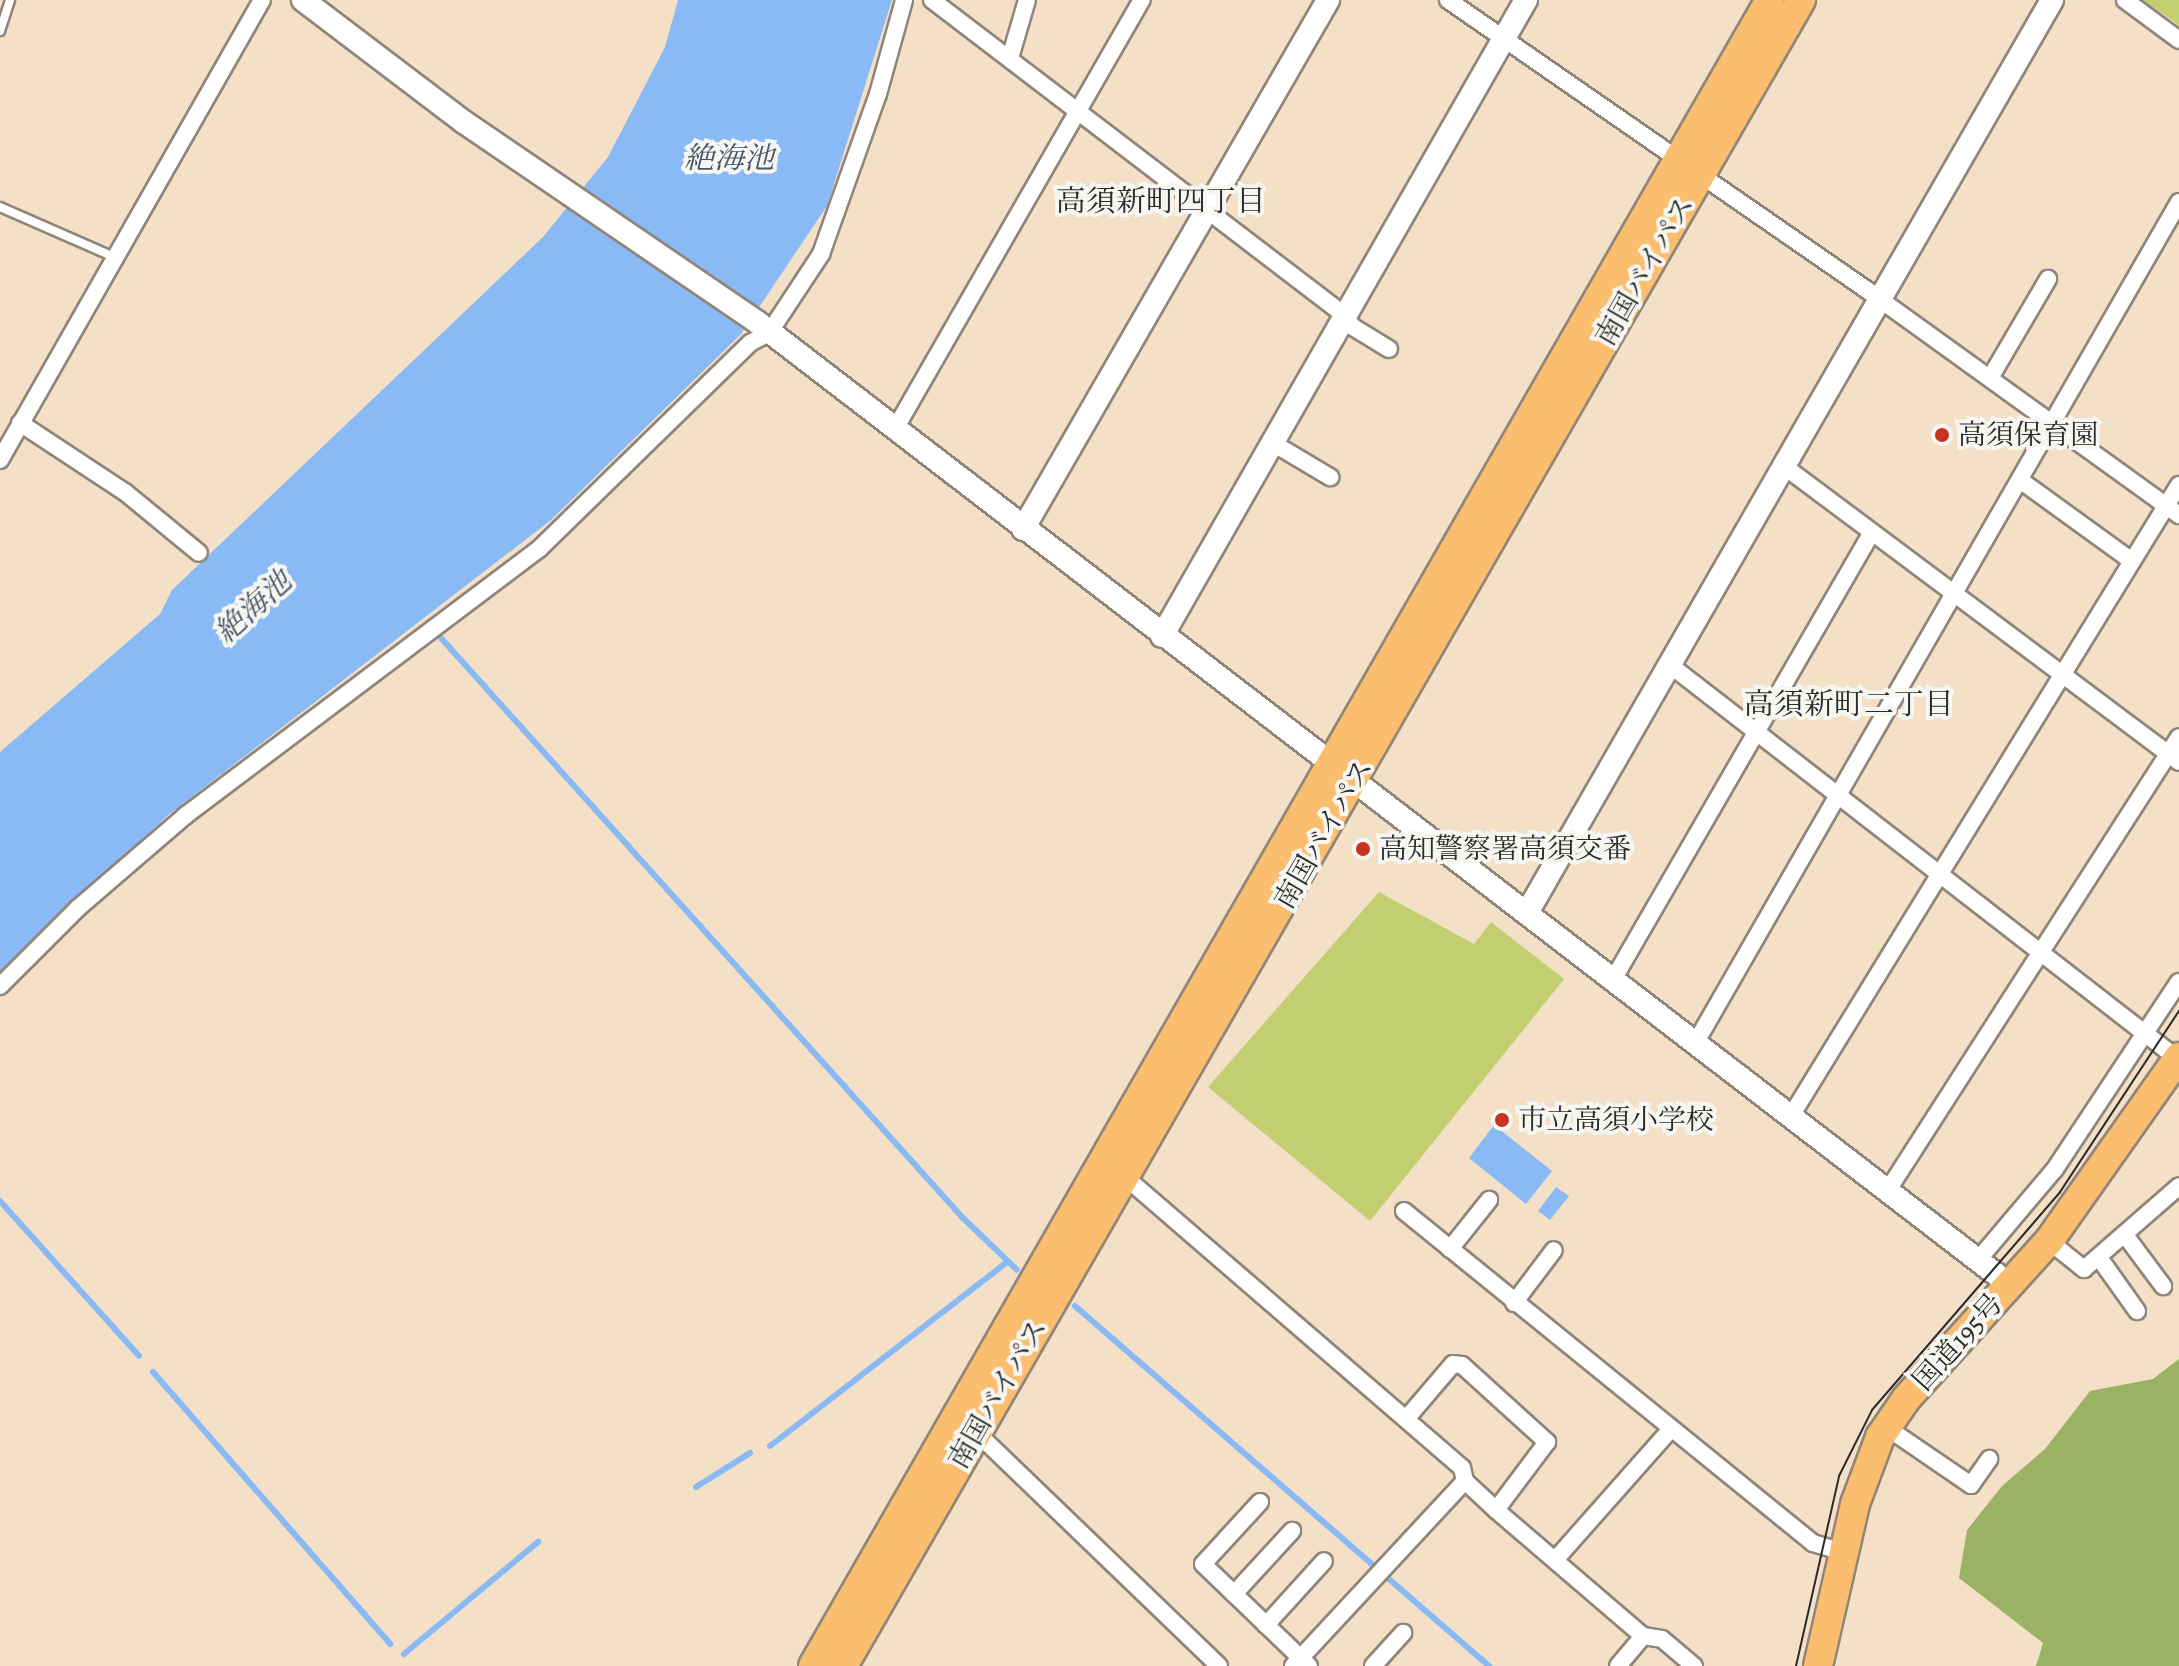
<!DOCTYPE html>
<meta charset="utf-8">
<style>
body{margin:0}
#map{position:relative;width:2179px;height:1666px;overflow:hidden;background:#f4dfc7;font-family:Alegreya,"Noto Serif JP",serif}
div>[style]{position:absolute}
.green>*{inset:0;background:#c2cf71}
.forest>*{inset:0;background:#99b263}
.water>*{inset:0;background:#89baf5}
.stream>*{height:6px;margin:-3px;padding:0 3px;transform-origin:3px;border-radius:3px;background:#89baf5}
.roads{filter:drop-shadow(2px 0 #908579) drop-shadow(-2px 0 #908579) drop-shadow(0 2px #908579) drop-shadow(0 -2px #908579)}
.service>*{height:8px;margin:-4px;padding:0 4px;transform-origin:4px;border-radius:4px;background:#fff}
.minor>*{height:16px;margin:-8px;padding:0 8px;transform-origin:8px;border-radius:8px;background:#fff}
.tertiary>*{height:22px;margin:-11px;padding:0 11px;transform-origin:11px;border-radius:11px;background:#fff}
.trunk>*{height:28px;margin:-14px;padding:0 14px;transform-origin:14px;border-radius:14px;background:#fbbd6e}
.tram>*{height:2px;margin:-1px;padding:0 1px;transform-origin:1px;border-radius:1px;background:#2b2b2b}
.dots>*{width:22px;height:22px;translate:-50% -50%;box-sizing:border-box;border:4px solid #f6f6f2;border-radius:50%}
span{translate:-50% -50%;white-space:nowrap;text-align:center;line-height:1.15;-webkit-text-stroke:8px #f6f6f2;paint-order:stroke}
.street-label{font-size:28px;color:#2b2b2b}
.poi-label{font-size:28px;color:#2b2b2b}
.left{translate:0 -50%;text-align:left}
.water-label{font-size:30px;color:#475668;font-style:italic}
.neighbourhood-label{font-size:30px;color:#2b2b2b}
</style>
<div id="map">
<div class="green">
<div style="clip-path:polygon(2143px 0,2179px 0,2179px 25px)"></div>
<div style="clip-path:polygon(1379px 892px,1474px 944px,1491px 922px,1564px 979px,1370px 1221px,1208px 1087px)"></div>
</div>
<div class="forest">
<div style="clip-path:polygon(2179px 1359px,2179px 1666px,2036px 1666px,2043px 1643px,1959px 1578px,1967px 1530px,2002px 1486px,2045px 1449px,2090px 1391px,2153px 1379px)"></div>
</div>
<div class="water">
<div style="clip-path:polygon(678px 0,892px 0,827px 206px,741px 334px,551px 520px,167px 816px,0 973px,0 752px,160px 614px,172px 590px,543px 237px,608px 157px,665px 47px)"></div>
<div style="clip-path:polygon(1494px 1125px,1552px 1171px,1526px 1204px,1469px 1158px)"></div>
<div style="clip-path:polygon(1556px 1187px,1569px 1196px,1550px 1220px,1538px 1211px)"></div>
</div>
<div class="stream">
<div style="left:441px;top:638px;width:779px;rotate:48.02deg"></div>
<div style="left:962px;top:1217px;width:76px;rotate:43.9deg"></div>
<div style="left:0;top:1201px;width:208px;rotate:48.1deg"></div>
<div style="left:1075px;top:1306px;width:549px;rotate:41.01deg"></div>
<div style="left:153px;top:1372px;width:361px;rotate:48.9deg"></div>
<div style="left:770px;top:1446px;width:299px;rotate:-37.8deg"></div>
<div style="left:696px;top:1487px;width:64px;rotate:-32.2deg"></div>
<div style="left:404px;top:1654px;width:175px;rotate:-39.9deg"></div>
</div>
<div class="roads">
<div class="service">
<div style="left:0;top:31px;width:33px;rotate:-72deg"></div>
<div style="left:0;top:207px;width:124px;rotate:23.7deg"></div>
</div>
<div class="minor">
<div style="left:932px;top:0;width:517px;rotate:37.38deg"></div>
<div style="left:1343px;top:314px;width:16px;rotate:52deg"></div>
<div style="left:1353px;top:327px;width:42px;rotate:31.4deg"></div>
<div style="left:1448px;top:0;width:510px;rotate:34.69deg"></div>
<div style="left:1867px;top:290px;width:385px;rotate:35.8deg"></div>
<div style="left:2125px;top:0;width:67px;rotate:36.5deg"></div>
<div style="left:1010px;top:58px;width:60px;rotate:-73.7deg"></div>
<div style="left:1990px;top:378px;width:115px;rotate:-59.6deg"></div>
<div style="left:20px;top:423px;width:127px;rotate:33.4deg"></div>
<div style="left:126px;top:493px;width:94px;rotate:39.4deg"></div>
<div style="left:895px;top:429px;width:495px;rotate:-60.1deg"></div>
<div style="left:1271px;top:442px;width:69px;rotate:30.7deg"></div>
<div style="left:0;top:460px;width:529px;rotate:-60.34deg"></div>
<div style="left:1785px;top:467px;width:492px;rotate:36.8deg"></div>
<div style="left:2020px;top:480px;width:138px;rotate:35.9deg"></div>
<div style="left:1670px;top:665px;width:643px;rotate:37.8deg"></div>
<div style="left:1614px;top:978px;width:515px;rotate:-59.95deg"></div>
<div style="left:0;top:986px;width:110px;rotate:-45deg"></div>
<div style="left:78px;top:908px;width:143px;rotate:-40.7deg"></div>
<div style="left:186px;top:815px;width:442px;rotate:-37deg"></div>
<div style="left:539px;top:549px;width:295px;rotate:-44.3deg"></div>
<div style="left:750px;top:343px;width:21px;rotate:-28deg"></div>
<div style="left:769px;top:333px;width:95px;rotate:-56.6deg"></div>
<div style="left:821px;top:254px;width:170px;rotate:-70.4deg"></div>
<div style="left:878px;top:94px;width:98px;rotate:-74.5deg"></div>
<div style="left:1696px;top:1042px;width:969px;rotate:-60.1deg"></div>
<div style="left:1791px;top:1116px;width:741px;rotate:-58.41deg"></div>
<div style="left:1124px;top:1176px;width:447px;rotate:40.8deg"></div>
<div style="left:1462px;top:1468px;width:13px;rotate:77deg"></div>
<div style="left:1465px;top:1481px;width:42px;rotate:43.1deg"></div>
<div style="left:1496px;top:1510px;width:194px;rotate:40.6deg"></div>
<div style="left:1643px;top:1636px;width:19px;rotate:9deg"></div>
<div style="left:1662px;top:1639px;width:42px;rotate:40.2deg"></div>
<div style="left:1888px;top:1190px;width:538px;rotate:-57.28deg"></div>
<div style="left:1404px;top:1211px;width:527px;rotate:39.07deg"></div>
<div style="left:1813px;top:1543px;width:31px;rotate:17deg"></div>
<div style="left:2125px;top:1235px;width:64px;rotate:53.3deg"></div>
<div style="left:2049px;top:1241px;width:45px;rotate:38.7deg"></div>
<div style="left:2084px;top:1269px;width:126px;rotate:-41.1deg"></div>
<div style="left:1450px;top:1249px;width:63px;rotate:-51.5deg"></div>
<div style="left:2100px;top:1259px;width:64px;rotate:54.6deg"></div>
<div style="left:1978px;top:1260px;width:119px;rotate:-49.8deg"></div>
<div style="left:2055px;top:1169px;width:224px;rotate:-56.5deg"></div>
<div style="left:1514px;top:1303px;width:66px;rotate:-53deg"></div>
<div style="left:1406px;top:1419px;width:72px;rotate:-49.5deg"></div>
<div style="left:1453px;top:1364px;width:9px;rotate:6deg"></div>
<div style="left:1462px;top:1365px;width:115px;rotate:42.2deg"></div>
<div style="left:1547px;top:1442px;width:85px;rotate:126.9deg"></div>
<div style="left:1886px;top:1427px;width:103px;rotate:34.3deg"></div>
<div style="left:1971px;top:1485px;width:32px;rotate:-55deg"></div>
<div style="left:976px;top:1432px;width:337px;rotate:43.9deg"></div>
<div style="left:1260px;top:1502px;width:84px;rotate:132.6deg"></div>
<div style="left:1203px;top:1564px;width:147px;rotate:43.9deg"></div>
<div style="left:1555px;top:1560px;width:175px;rotate:-48.5deg"></div>
<div style="left:1234px;top:1594px;width:86px;rotate:-47.4deg"></div>
<div style="left:1266px;top:1625px;width:86px;rotate:-47.8deg"></div>
<div style="left:1293px;top:1666px;width:253px;rotate:-47.1deg"></div>
<div style="left:1373px;top:1666px;width:45px;rotate:-47.7deg"></div>
<div style="left:1618px;top:1666px;width:39px;rotate:-50deg"></div>
</div>
<div class="tertiary">
<div style="left:303px;top:0;width:202px;rotate:37.2deg"></div>
<div style="left:464px;top:122px;width:355px;rotate:34.3deg"></div>
<div style="left:757px;top:322px;width:1580px;rotate:37.54deg"></div>
<div style="left:1023px;top:529px;width:611px;rotate:-60.03deg"></div>
<div style="left:1162px;top:636px;width:733px;rotate:-60.22deg"></div>
<div style="left:1528px;top:911px;width:1051px;rotate:-60.09deg"></div>
</div>
<div class="trunk">
<div style="left:813px;top:1666px;width:1921px;rotate:-60.13deg"></div>
<div style="left:843px;top:1666px;width:1922px;rotate:-60.1deg"></div>
<div style="left:1818px;top:1666px;width:166px;rotate:-77.1deg"></div>
<div style="left:1855px;top:1504px;width:72px;rotate:-69.5deg"></div>
<div style="left:1880px;top:1437px;width:46px;rotate:-55.6deg"></div>
<div style="left:1906px;top:1399px;width:213px;rotate:-47.9deg"></div>
<div style="left:2049px;top:1241px;width:225px;rotate:-54.8deg"></div>
</div>
</div>
<div class="tram">
<div style="left:1796px;top:1666px;width:195px;rotate:-77.2deg"></div>
<div style="left:1839px;top:1476px;width:74px;rotate:-63.4deg"></div>
<div style="left:1872px;top:1410px;width:288px;rotate:-49.2deg"></div>
<div style="left:2060px;top:1192px;width:217px;rotate:-56.7deg"></div>
</div>
<div class="dots">
<div style="left:1942px;top:435px;background:#c8321e"></div>
<div style="left:1363px;top:849px;background:#c8321e"></div>
<div style="left:1502px;top:1120px;background:#c8321e"></div>
</div>
<div class="street-label">
<span style="left:1645px;top:271px;rotate:-60deg">南国バイパス</span>
<span style="left:1324px;top:834px;rotate:-60deg">南国バイパス</span>
<span style="left:1958px;top:1342px;rotate:-48deg">国道195号</span>
<span style="left:998px;top:1394px;rotate:-60deg">南国バイパス</span>
</div>
<div class="poi-label">
<span class="left" style="left:1958px;top:435px">高須保育園</span>
<span class="left" style="left:1379px;top:849px">高知警察署高須交番</span>
<span class="left" style="left:1518px;top:1120px">市立高須小学校</span>
</div>
<div class="water-label">
<span style="left:729px;top:158px">絶海池</span>
<span style="left:253px;top:607px;rotate:-42deg">絶海池</span>
</div>
<div class="neighbourhood-label">
<span style="left:1161px;top:201px">高須新町四丁目</span>
<span style="left:1849px;top:704px">高須新町二丁目</span>
</div>
</div>
